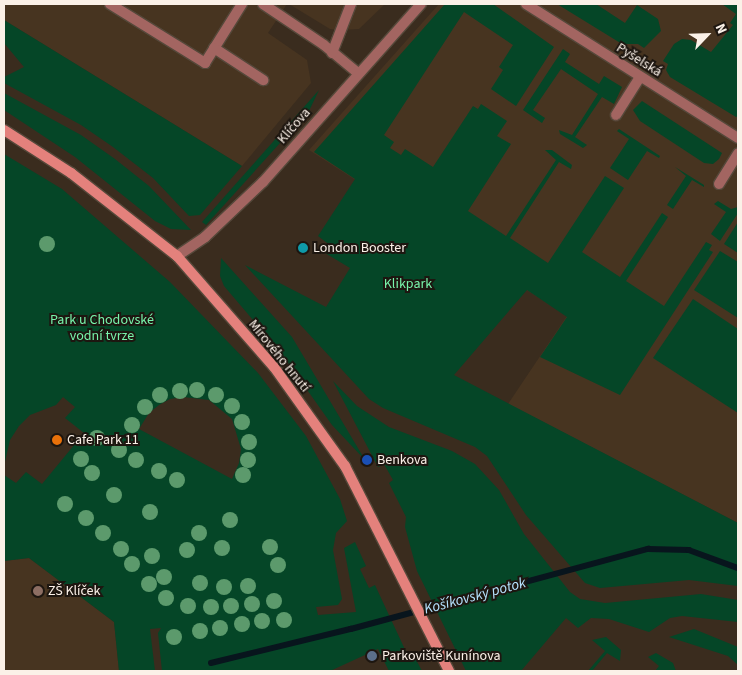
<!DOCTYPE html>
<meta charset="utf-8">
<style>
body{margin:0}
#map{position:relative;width:742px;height:675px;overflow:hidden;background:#3a2c1e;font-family:"Source Sans 3",sans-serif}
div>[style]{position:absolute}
.built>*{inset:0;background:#473420}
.green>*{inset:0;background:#054627}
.stream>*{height:5.5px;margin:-2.75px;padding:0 2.75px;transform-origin:2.75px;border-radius:2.75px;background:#08151d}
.roads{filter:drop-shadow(1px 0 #55483a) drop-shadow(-1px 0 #55483a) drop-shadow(0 1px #55483a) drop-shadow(0 -1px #55483a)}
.service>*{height:10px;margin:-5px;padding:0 5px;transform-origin:5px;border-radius:5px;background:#a36561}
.minor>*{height:10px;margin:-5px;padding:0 5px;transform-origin:5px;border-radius:5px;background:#a36561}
.tertiary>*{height:10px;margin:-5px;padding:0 5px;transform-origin:5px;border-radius:5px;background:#a36561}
.secondary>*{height:10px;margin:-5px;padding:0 5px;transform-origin:5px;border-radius:5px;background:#e4817c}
.trees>*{width:16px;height:16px;margin:-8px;border-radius:50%;background:#5c9a6c}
.dots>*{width:14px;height:14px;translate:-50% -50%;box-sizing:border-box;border:2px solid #1d1610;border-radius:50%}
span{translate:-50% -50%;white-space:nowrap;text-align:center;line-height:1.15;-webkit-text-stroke:4px #1d1610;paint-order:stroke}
.street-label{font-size:14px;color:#fbf1e8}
.poi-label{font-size:14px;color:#fbf1e8}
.left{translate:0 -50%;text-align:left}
.park-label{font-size:14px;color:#78f4ab}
.water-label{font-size:15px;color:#b5e2fe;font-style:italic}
.frame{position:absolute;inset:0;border:5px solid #fbf1e8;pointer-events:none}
.north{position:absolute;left:682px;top:10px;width:50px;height:50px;-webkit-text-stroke:4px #1d1610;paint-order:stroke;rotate:66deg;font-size:14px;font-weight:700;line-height:20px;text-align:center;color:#fbf1e8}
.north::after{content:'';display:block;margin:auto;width:18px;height:22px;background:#fbf1e8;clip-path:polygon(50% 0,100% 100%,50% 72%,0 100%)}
</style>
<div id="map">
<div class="built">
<div style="clip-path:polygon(4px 4px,287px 4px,268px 33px,307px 60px,311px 83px,242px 166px,4px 20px)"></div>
<div style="clip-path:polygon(289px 4px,385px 4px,359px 29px,340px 30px,330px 29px)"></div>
<div style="clip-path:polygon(439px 4px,738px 4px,738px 523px,508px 404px,567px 316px,309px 150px)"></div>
<div style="clip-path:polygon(29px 558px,114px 622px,119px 671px,4px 671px,4px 561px)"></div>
</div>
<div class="green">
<div style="clip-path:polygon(445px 4px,493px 4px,554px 47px,516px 106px,491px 89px,503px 70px,499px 67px,513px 45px,464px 12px,384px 135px,394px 142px,390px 148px,401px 155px,405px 149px,433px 167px,473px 106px,478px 109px,481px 104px,507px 121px,497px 136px,511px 144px,468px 211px,506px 236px,556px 160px,545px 150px,552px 150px,572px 165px,571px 169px,559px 162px,510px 238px,548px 263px,605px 176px,624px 188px,582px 252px,620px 277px,662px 213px,668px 217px,626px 281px,664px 306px,706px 242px,712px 245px,709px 250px,713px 252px,620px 395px,540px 357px,567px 317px,527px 290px,454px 375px,738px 523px,738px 586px,689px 580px,600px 588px,585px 583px,526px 515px,487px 456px,475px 447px,383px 408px,369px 399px,245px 265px,326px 307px,350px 268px,325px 253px,331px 246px,318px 236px,355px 179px,314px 152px)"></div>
<div style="clip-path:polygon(557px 4px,596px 4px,625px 23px,637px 5px,658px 19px,661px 31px,644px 48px,638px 44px,622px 44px)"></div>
<div style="clip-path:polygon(722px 4px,738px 4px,738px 116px,736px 117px,670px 77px,666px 70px,668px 64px,663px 61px,674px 44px,682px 39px,691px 40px,711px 52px,733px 25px,730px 23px,736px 14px)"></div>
<div style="clip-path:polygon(4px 20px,242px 166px,200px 215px,189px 216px,153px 178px,113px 147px,81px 125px,4px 83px,4px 77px,24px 67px,4px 43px)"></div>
<div style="clip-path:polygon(563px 49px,570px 54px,565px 62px,599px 84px,604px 76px,622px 87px,614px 104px,602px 97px,575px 137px,587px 145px,583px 148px,560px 134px,559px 130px,572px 135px,598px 94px,561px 69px,533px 110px,545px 118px,542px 123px,523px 110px)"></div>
<div style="clip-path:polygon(319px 90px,309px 111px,206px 225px,202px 222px)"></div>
<div style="clip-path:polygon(4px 93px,81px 135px,115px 159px,149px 186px,191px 230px,171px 229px,155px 221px,75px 157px,4px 110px)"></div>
<div style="clip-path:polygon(642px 101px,722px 153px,719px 159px,713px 164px,704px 163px,640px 121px,633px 110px)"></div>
<div style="clip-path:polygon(619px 129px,660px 156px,659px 158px,647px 151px,628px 180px,610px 168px,629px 139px,617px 131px)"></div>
<div style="clip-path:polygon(evenodd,4px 154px,62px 189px,170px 282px,258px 373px,306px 436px,340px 499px,347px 521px,336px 533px,333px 550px,342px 599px,338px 605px,316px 607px,318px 615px,356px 612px,344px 548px,355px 542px,366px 566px,360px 569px,369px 588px,375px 585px,408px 656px,413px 654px,422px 671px,389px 671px,378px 649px,330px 671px,162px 671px,158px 633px,161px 628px,150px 629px,155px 671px,119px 671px,114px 622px,29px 558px,4px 561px,4px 475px,16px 483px,26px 472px,42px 484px,84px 433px,65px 418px,75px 407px,63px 397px,56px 405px,30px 415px,19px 426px,10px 440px,4px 466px,4px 154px,183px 397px,209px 400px,232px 419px,241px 449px,239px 463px,232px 479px,139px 429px,149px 413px,159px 405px,170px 399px,183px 397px)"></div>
<div style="clip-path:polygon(675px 167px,704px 185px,704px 187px,692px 180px,673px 209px,667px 205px,686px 176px)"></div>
<div style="clip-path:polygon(718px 201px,731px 209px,738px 207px,738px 213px,720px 241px,711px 234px,726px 212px,714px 204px)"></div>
<div style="clip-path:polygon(738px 222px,738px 253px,724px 244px)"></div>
<div style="clip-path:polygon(720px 251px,738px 262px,738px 318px,694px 290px)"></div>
<div style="clip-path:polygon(221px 258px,292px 337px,365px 460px,332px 425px,281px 353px,224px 286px,220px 276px)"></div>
<div style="clip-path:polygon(693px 299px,738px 329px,738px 413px,653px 358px)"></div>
<div style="clip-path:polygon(333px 381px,357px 406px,389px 427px,452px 451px,475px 464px,499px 490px,524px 534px,570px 592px,580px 599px,605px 603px,701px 594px,738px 600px,738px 622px,682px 616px,670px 618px,649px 632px,609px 619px,591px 618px,578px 628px,566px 618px,521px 671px,466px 671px,417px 571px,405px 527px,406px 517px,389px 483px,393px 480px,384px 464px,378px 467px)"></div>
<div style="clip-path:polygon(694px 629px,738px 647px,738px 665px,728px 656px,669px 637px)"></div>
<div style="clip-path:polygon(606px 637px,621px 650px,620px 661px,607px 653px,592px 671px,588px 671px,605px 651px,592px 640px)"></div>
<div style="clip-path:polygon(656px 653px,673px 663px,676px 671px,655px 671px,659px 666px,648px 657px)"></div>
</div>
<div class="stream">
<div style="left:211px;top:663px;width:144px;rotate:-13.7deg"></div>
<div style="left:351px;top:629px;width:308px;rotate:-15.1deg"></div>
<div style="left:648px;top:549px;width:41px;rotate:1.4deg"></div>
<div style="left:689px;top:550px;width:52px;rotate:20.2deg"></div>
</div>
<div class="roads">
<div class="service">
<div style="left:110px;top:4px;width:112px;rotate:31.8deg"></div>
<div style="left:205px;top:63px;width:70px;rotate:-57.9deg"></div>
<div style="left:263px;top:4px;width:73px;rotate:33.9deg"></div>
<div style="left:324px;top:45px;width:45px;rotate:39.6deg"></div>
<div style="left:214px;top:48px;width:59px;rotate:33.1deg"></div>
<div style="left:332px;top:53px;width:53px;rotate:-68.8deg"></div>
<div style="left:616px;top:115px;width:45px;rotate:-57.7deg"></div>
<div style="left:719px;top:184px;width:36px;rotate:-58deg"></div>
</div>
<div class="minor">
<div style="left:526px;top:4px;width:251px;rotate:32.3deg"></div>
</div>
<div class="tertiary">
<div style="left:177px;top:256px;width:34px;rotate:-34deg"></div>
<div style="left:205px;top:237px;width:80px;rotate:-43.5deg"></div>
<div style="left:263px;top:182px;width:238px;rotate:-48.4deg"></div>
</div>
<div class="secondary">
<div style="left:4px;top:130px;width:80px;rotate:32.7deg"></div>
<div style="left:71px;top:173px;width:135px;rotate:38.1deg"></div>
<div style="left:177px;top:256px;width:147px;rotate:48.9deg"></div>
<div style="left:274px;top:367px;width:122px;rotate:54.4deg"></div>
<div style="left:345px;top:466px;width:230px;rotate:63.1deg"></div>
</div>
</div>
<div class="trees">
<div style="left:47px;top:244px"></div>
<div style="left:197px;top:390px"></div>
<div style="left:180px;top:391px"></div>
<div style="left:160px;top:395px"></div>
<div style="left:216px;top:395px"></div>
<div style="left:232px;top:406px"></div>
<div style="left:145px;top:407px"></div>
<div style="left:242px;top:422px"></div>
<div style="left:132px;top:425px"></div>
<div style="left:97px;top:438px"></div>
<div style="left:249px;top:442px"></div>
<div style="left:119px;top:450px"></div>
<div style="left:81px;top:459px"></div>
<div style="left:136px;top:460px"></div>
<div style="left:248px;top:460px"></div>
<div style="left:159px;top:471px"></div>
<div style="left:92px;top:473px"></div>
<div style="left:243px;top:475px"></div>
<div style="left:177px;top:480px"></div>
<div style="left:114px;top:495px"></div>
<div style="left:65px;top:504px"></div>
<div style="left:150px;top:512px"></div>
<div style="left:86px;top:518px"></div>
<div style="left:230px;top:520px"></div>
<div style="left:103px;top:533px"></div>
<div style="left:199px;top:533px"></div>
<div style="left:270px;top:547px"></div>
<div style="left:222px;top:548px"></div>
<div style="left:121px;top:549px"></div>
<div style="left:187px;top:550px"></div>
<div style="left:152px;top:556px"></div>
<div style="left:132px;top:564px"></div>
<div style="left:278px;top:565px"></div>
<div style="left:164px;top:577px"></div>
<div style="left:200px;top:583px"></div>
<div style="left:149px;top:584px"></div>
<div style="left:248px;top:586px"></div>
<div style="left:224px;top:587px"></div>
<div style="left:166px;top:598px"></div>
<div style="left:274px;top:601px"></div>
<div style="left:252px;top:604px"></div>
<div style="left:188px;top:606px"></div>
<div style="left:231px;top:606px"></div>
<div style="left:211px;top:607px"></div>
<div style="left:284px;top:620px"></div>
<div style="left:262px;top:621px"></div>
<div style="left:242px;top:624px"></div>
<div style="left:220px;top:628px"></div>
<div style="left:200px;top:631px"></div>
<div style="left:174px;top:637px"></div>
</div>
<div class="dots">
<div style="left:303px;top:248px;background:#0f9aa8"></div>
<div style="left:57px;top:440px;background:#e8710a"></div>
<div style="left:367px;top:460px;background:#1a4fb4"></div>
<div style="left:38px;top:591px;background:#8d6e63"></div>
<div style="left:372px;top:656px;background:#5c6f8a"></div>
</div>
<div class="street-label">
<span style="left:639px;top:60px;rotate:32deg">Pyšelská</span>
<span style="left:294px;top:126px;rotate:-49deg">Klíčova</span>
<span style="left:279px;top:356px;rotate:51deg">Mírového hnutí</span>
</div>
<div class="poi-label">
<span class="left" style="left:313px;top:248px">London Booster</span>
<span class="left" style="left:67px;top:440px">Cafe Park 11</span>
<span class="left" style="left:377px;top:460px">Benkova</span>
<span class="left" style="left:48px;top:591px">ZŠ Klíček</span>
<span class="left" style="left:382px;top:656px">Parkoviště Kunínova</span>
</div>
<div class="park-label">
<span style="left:408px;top:284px">Klikpark</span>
<span style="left:102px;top:328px">Park u Chodovské<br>vodní tvrze</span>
</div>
<div class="water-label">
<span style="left:475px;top:596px;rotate:-15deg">Košíkovský potok</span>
</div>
<div class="frame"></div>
<div class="north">N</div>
</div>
